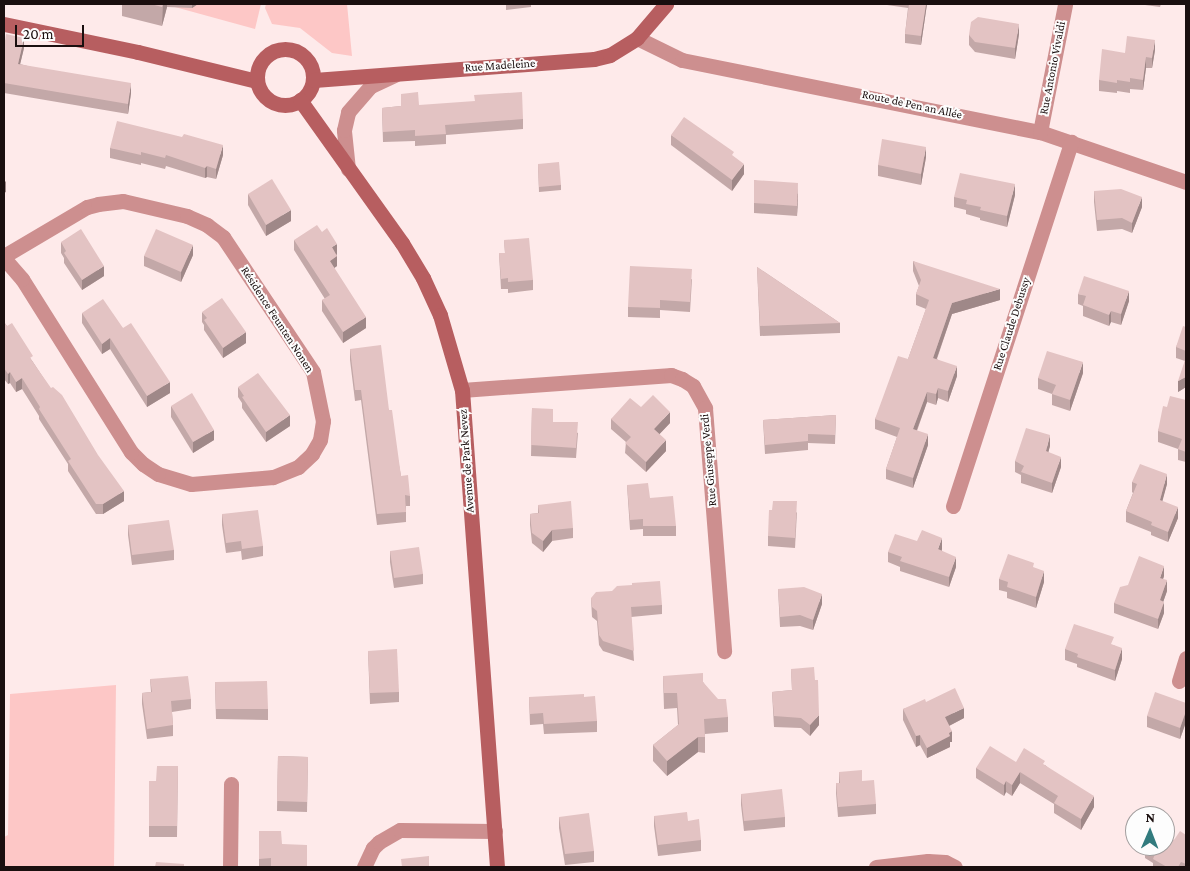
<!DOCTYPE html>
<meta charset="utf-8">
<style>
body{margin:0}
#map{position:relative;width:1190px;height:871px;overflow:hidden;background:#feeaea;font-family:"Crimson Pro",serif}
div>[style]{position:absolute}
.green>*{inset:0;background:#fdc7c6}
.street>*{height:15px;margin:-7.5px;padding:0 7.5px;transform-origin:7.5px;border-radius:7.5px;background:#cd8f8f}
.secondary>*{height:15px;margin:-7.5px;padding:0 7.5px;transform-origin:7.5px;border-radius:7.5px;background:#b75e60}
.secondary>.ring{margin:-7.5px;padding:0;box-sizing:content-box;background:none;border:15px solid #b75e60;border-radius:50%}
.wall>*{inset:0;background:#c3a8a8}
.shaded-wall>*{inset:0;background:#9f8888}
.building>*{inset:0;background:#e3c3c3}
span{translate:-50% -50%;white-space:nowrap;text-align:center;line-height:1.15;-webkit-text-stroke:4px #fdfdfd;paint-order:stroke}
.street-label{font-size:12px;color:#1a0f0f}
.frame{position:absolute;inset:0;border:5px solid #1a0f0f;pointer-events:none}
.north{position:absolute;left:1125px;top:806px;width:50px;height:50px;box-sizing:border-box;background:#fdfdfd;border:1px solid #a29e9e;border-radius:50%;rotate:1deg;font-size:14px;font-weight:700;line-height:20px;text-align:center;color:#1a0f0f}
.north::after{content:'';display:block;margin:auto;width:18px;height:22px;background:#327b7e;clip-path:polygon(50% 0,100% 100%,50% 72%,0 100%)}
.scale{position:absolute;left:15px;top:25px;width:69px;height:22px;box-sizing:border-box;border:2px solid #1a0f0f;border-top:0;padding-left:6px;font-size:15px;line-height:18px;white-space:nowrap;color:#1a0f0f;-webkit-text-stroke:4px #fdfdfd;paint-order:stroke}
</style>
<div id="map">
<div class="green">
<div style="clip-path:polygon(164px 4px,261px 4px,255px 29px)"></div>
<div style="clip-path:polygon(266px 4px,347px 4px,352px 56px,332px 53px,300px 28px,272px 24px,265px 8px)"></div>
<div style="clip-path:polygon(116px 685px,114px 867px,4px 867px,4px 837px,8px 835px,10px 694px)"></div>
</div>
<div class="street">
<div style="left:637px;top:38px;width:50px;rotate:26.1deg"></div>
<div style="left:682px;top:60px;width:365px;rotate:11.4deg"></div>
<div style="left:1040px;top:132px;width:154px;rotate:18.9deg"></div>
<div style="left:1040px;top:132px;width:130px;rotate:-78.9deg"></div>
<div style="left:348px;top:169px;width:39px;rotate:-96deg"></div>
<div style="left:344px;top:130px;width:18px;rotate:-77deg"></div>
<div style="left:348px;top:112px;width:35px;rotate:-49deg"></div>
<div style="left:371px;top:86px;width:26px;rotate:-25deg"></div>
<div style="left:4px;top:256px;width:96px;rotate:-30.6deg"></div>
<div style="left:87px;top:207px;width:11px;rotate:-15deg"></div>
<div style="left:98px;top:204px;width:25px;rotate:-7deg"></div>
<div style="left:123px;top:201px;width:66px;rotate:13.2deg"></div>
<div style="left:187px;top:216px;width:22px;rotate:24deg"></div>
<div style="left:207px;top:225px;width:20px;rotate:37deg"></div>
<div style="left:223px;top:237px;width:162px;rotate:56.3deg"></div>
<div style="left:313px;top:372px;width:50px;rotate:78.5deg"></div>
<div style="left:323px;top:421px;width:19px;rotate:99deg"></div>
<div style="left:320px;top:440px;width:16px;rotate:120deg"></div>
<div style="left:312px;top:454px;width:19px;rotate:137deg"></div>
<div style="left:298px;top:467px;width:27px;rotate:158deg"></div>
<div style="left:273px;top:477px;width:82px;rotate:175.1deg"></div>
<div style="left:191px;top:484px;width:34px;rotate:-163deg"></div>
<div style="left:158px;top:474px;width:18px;rotate:-146deg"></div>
<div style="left:143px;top:464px;width:17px;rotate:-135deg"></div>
<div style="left:131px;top:452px;width:204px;rotate:-122.2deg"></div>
<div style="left:22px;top:279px;width:28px;rotate:-131deg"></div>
<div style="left:462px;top:390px;width:210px;rotate:-4.1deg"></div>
<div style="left:671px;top:375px;width:12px;rotate:20deg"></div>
<div style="left:682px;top:379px;width:13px;rotate:32deg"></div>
<div style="left:693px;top:386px;width:25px;rotate:61deg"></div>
<div style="left:705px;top:408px;width:244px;rotate:85.5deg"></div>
<div style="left:953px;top:506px;width:383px;rotate:-72deg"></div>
<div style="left:1179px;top:681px;width:24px;rotate:-73deg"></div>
<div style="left:230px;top:867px;width:83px;rotate:-89.3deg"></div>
<div style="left:364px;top:867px;width:21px;rotate:-65deg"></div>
<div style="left:373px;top:848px;width:8px;rotate:-45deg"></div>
<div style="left:379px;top:842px;width:24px;rotate:-30deg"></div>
<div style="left:400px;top:830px;width:95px;rotate:0.6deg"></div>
<div style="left:876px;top:867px;width:52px;rotate:-6.6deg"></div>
<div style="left:928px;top:861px;width:17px;rotate:3deg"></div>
<div style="left:945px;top:862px;width:11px;rotate:27deg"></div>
</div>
<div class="secondary">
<div style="left:4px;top:24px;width:137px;rotate:11.8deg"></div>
<div style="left:138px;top:52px;width:122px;rotate:13.7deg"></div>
<div class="ring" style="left:257px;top:49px;width:41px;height:41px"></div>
<div style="left:314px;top:80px;width:281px;rotate:-4.3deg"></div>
<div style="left:594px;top:59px;width:16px;rotate:-14deg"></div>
<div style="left:610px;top:55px;width:32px;rotate:-32deg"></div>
<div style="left:637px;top:38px;width:45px;rotate:-49.5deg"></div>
<div style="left:300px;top:100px;width:176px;rotate:54.5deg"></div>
<div style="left:402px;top:243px;width:41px;rotate:59deg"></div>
<div style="left:423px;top:278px;width:41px;rotate:65.3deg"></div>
<div style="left:440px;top:315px;width:78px;rotate:73.7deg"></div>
<div style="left:462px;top:390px;width:478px;rotate:85.8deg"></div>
</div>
<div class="wall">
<div style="clip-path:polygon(122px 4px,198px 4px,192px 8px,167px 7px,162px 26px,122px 16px)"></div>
<div style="clip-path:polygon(506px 4px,531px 4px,531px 7px,506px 10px)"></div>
<div style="clip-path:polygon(880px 4px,927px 4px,921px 45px,905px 43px,905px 34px,908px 8px)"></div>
<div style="clip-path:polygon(1144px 4px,1161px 4px,1160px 7px,1145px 5px)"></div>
<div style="clip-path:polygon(1019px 34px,1015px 59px,975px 52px,969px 45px,969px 35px)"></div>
<div style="clip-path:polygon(4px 47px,24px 48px,20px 64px,131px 93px,128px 114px,4px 93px)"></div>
<div style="clip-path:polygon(1155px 50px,1152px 68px,1146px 68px,1143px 90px,1130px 89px,1130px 93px,1117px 91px,1117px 93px,1099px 91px,1099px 80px,1125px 53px)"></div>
<div style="clip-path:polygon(401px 94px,419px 105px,523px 119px,523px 129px,446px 135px,446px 144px,415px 146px,415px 141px,383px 142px,382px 108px,401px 106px)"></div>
<div style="clip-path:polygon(671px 135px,744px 174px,732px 191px,671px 145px)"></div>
<div style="clip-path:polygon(110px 148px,223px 155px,216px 179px,207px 177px,205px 178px,166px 166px,165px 169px,141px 163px,141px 165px,110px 158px)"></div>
<div style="clip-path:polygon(926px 157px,921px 185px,878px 176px,878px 165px)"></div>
<div style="clip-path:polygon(538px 164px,561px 185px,561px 190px,539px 192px)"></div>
<div style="clip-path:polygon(754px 180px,798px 194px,797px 216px,754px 213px)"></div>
<div style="clip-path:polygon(1094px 191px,1142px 207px,1132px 233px,1122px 229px,1097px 231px,1094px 202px)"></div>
<div style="clip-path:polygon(248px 194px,291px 221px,266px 236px,248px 205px)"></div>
<div style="clip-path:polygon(1015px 195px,1007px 227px,980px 220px,980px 218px,966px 214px,966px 210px,954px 207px,954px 197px)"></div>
<div style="clip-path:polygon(294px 240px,337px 254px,337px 266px,334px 268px,366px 328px,343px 343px,322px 311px,322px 300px,325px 299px,294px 250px)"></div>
<div style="clip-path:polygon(504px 240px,533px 280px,533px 290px,508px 293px,508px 289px,501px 289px,499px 253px,505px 253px)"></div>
<div style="clip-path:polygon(61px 242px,104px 276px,82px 290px,64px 263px,64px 258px,61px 253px)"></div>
<div style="clip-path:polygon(193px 255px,181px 282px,144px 266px,144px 256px)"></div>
<div style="clip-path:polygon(913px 261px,1000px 300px,952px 314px,937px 359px,957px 376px,948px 402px,938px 398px,936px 405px,927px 402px,917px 431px,928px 445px,913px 488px,886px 479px,886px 469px,897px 437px,875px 429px,875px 419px,908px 359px,926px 309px,916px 305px,916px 294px,919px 286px,913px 271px)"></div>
<div style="clip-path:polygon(757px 267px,840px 323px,840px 333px,760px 336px)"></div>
<div style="clip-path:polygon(692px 279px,690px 312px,660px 310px,660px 318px,628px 317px,628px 307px)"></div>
<div style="clip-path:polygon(1078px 294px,1129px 301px,1121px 325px,1111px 322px,1109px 326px,1083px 316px,1083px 306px,1078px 304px)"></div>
<div style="clip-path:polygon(202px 312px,246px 343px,223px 358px,204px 330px,204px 325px,202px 322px)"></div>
<div style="clip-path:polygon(82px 313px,123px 328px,170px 393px,147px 407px,110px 349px,102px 354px,82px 323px)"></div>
<div style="clip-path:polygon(4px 322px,33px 362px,124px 501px,103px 514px,96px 514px,68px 471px,68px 464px,39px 419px,39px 416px,22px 389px,16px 392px,10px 383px,8px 384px,4px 379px)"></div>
<div style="clip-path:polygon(1186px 327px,1186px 387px,1178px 392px,1185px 361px,1176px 358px,1176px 347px)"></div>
<div style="clip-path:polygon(350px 349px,389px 410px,401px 476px,410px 496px,410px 506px,406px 506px,406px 522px,377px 525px,361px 400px,355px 401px,350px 360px)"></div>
<div style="clip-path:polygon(1083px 373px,1070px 411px,1052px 405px,1052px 394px,1038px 389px,1038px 378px)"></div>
<div style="clip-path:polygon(238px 387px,290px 426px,266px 442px,242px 408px,242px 403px,238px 397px)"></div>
<div style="clip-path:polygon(1186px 400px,1186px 462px,1178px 460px,1178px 449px,1158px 442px,1158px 431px,1167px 407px)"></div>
<div style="clip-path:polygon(171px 406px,214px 440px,193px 453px,171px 417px)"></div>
<div style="clip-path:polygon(641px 407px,670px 423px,659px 434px,666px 451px,646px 472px,625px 453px,626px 442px,611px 429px,611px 419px)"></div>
<div style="clip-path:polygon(532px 408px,553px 422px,578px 433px,576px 458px,531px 456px)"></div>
<div style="clip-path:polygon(836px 415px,835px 444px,808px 443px,808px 450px,765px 454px,763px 420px)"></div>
<div style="clip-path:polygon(1050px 446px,1048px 452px,1061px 467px,1052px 493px,1021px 483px,1021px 475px,1015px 472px,1015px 461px)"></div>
<div style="clip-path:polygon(1132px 482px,1167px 484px,1162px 501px,1178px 518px,1168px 542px,1151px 535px,1151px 532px,1126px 522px,1126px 511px,1133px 493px,1132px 492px)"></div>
<div style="clip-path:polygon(627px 485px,650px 498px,676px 526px,676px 536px,643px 536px,643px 529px,630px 530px)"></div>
<div style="clip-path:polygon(538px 505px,573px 528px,573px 538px,552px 541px,543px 552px,532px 543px,530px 525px,530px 514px,538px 513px)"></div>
<div style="clip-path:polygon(797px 512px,795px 548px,768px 546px,768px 536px)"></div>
<div style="clip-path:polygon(222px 514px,263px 546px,263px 556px,242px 560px,241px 551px,226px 553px,222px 525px)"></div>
<div style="clip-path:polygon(128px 525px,174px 550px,174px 560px,132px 565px,128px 535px)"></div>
<div style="clip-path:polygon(942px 549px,942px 551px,956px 567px,949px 587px,900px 571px,900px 567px,888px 562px,888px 552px)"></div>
<div style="clip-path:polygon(390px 551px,423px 574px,423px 584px,394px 588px,390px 562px)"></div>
<div style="clip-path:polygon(1034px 568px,1044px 582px,1036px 608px,1007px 598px,1007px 592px,999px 590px,999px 579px)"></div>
<div style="clip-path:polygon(1164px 576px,1163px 579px,1167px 591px,1163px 602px,1164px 613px,1158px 629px,1114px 613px,1114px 603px)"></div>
<div style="clip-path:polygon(778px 589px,822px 604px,813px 630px,800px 626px,780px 627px)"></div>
<div style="clip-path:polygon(591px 598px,662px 605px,662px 614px,631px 617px,634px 661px,603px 651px,599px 645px,597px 621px,592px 617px)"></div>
<div style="clip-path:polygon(1114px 645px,1122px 659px,1115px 681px,1077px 667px,1077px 664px,1065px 660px,1065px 649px)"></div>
<div style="clip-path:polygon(368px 651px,399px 692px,399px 702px,370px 704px)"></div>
<div style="clip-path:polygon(791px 669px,819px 725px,810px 736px,801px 728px,774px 727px,772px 692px,792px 690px)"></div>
<div style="clip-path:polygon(663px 676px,703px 682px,728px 717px,728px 732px,705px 734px,705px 753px,698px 752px,667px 776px,653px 761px,653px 745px,678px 725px,677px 708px,664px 709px)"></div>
<div style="clip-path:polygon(150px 679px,191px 699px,191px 709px,172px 712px,173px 725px,173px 736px,147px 739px,142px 704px,142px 693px,151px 692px)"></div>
<div style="clip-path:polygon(215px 682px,268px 709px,268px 720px,216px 719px)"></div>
<div style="clip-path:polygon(529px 697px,584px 697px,597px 721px,597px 732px,544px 734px,543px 724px,530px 725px)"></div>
<div style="clip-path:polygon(926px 702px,964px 718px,949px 726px,952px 742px,950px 742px,950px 747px,927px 758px,920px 745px,916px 747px,903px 720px,903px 709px)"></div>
<div style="clip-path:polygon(1186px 703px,1186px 722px,1180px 739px,1147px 727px,1147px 716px)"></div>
<div style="clip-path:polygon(278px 756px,308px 757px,307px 812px,277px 811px)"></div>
<div style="clip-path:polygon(1016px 762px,1045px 765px,1094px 807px,1081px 830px,1054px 813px,1054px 804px,1020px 783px,1012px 796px,1006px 792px,1004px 796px,976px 778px,976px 768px)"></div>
<div style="clip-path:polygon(178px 766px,177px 837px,149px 837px,149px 781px,156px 781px)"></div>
<div style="clip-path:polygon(839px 772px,862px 781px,876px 804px,876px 814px,838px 817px,836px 793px,836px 783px,839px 783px)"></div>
<div style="clip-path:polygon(741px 794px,785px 817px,785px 827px,744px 831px,741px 805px)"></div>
<div style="clip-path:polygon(654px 816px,688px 821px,701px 840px,701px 851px,658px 856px,654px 826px)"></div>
<div style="clip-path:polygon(559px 817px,594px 851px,594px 862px,565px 865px,559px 828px)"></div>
<div style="clip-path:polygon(259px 831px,282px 844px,307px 867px,259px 867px)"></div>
<div style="clip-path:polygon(1186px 835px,1186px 867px,1153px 867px,1153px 863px,1145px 858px,1145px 848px,1174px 840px)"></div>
</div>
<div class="shaded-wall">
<div style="clip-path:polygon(163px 4px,167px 4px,167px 7px,162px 26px)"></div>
<div style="clip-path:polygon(192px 4px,198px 4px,192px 8px)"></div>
<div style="clip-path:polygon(926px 4px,927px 4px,921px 45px,921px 36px)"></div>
<div style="clip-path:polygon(1019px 24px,1019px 34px,1015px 59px,1015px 48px)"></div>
<div style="clip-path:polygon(24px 38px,24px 48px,18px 73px,18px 64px)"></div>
<div style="clip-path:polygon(1155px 40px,1155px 50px,1152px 68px,1152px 58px)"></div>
<div style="clip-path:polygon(1146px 57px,1146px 68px,1143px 90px,1143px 80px)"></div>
<div style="clip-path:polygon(131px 83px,131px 93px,128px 114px,128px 104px)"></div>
<div style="clip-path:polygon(223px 145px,223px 155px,216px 179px,216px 169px)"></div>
<div style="clip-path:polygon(926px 147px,926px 157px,921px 185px,921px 174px)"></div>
<div style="clip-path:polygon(744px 164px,744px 174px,732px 191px,732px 180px)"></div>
<div style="clip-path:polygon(207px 166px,207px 177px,205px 178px,205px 168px)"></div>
<div style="clip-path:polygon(6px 181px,6px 192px,4px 193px,4px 183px)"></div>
<div style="clip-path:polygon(798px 183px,798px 194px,797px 216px,797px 206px)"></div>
<div style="clip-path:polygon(1015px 184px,1015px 195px,1007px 227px,1007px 216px)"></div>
<div style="clip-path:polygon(1142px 197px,1142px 207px,1132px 233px,1132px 223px)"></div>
<div style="clip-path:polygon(291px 210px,291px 221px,266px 236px,266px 225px)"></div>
<div style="clip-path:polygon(337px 244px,337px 254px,332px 258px,332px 247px)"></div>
<div style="clip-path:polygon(193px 245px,193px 255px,181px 282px,181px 272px)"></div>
<div style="clip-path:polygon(337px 256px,337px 266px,330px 271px,330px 261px)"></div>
<div style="clip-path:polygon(104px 266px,104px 276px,82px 290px,82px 280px)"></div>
<div style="clip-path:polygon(1000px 289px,1000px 300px,952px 314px,933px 369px,933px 358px,952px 303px)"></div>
<div style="clip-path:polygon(1129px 291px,1129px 301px,1121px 325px,1121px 314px)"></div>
<div style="clip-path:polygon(1111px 311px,1111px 322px,1109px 326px,1109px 315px)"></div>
<div style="clip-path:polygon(366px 317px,366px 328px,343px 343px,343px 332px)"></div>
<div style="clip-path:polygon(246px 332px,246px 343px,223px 358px,223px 348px)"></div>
<div style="clip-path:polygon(110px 338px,110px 349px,102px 354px,102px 344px)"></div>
<div style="clip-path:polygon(1083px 362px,1083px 373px,1070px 411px,1070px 400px)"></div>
<div style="clip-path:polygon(957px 366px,957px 376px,948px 402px,948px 391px)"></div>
<div style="clip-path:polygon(10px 372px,10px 383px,8px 384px,8px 374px)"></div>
<div style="clip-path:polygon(1186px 377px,1186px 387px,1178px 392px,1178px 381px)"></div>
<div style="clip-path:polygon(22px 378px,22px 389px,16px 392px,16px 382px)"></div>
<div style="clip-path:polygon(170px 382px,170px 393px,147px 407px,147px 396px)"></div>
<div style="clip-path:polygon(938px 388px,938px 398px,936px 405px,936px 394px)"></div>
<div style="clip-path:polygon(927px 392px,927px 402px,913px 440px,913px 429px)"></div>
<div style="clip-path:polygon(670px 412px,670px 423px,654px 440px,654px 429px)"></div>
<div style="clip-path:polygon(290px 415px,290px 426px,266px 442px,266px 432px)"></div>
<div style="clip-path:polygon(214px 430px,214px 440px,193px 453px,193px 442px)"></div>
<div style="clip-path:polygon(928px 434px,928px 445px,913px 488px,913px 478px)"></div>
<div style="clip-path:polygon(1050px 435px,1050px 446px,1046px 461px,1046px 451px)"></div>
<div style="clip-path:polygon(666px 440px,666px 451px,646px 472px,646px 462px)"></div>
<div style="clip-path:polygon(1061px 457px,1061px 467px,1052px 493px,1052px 483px)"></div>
<div style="clip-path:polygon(1167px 474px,1167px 484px,1160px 510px,1160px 500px)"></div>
<div style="clip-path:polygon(124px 491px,124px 501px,103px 514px,103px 504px)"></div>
<div style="clip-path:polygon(1178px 507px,1178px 518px,1168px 542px,1168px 532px)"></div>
<div style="clip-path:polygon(552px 530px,552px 541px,543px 552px,543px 541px)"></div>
<div style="clip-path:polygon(942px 538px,942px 549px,938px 560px,938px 549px)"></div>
<div style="clip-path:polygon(956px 557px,956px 567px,949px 587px,949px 577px)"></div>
<div style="clip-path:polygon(1164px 566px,1164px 576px,1160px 588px,1160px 578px)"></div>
<div style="clip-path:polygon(1044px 571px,1044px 582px,1036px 608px,1036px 597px)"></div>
<div style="clip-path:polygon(1167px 580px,1167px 591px,1160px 611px,1160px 600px)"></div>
<div style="clip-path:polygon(822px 594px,822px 604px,813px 630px,813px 620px)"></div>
<div style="clip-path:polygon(1164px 602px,1164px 613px,1158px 629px,1158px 619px)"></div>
<div style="clip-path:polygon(1122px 648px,1122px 659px,1115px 681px,1115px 670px)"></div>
<div style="clip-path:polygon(964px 708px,964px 718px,945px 728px,945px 717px)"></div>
<div style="clip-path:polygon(1186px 711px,1186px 722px,1180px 739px,1180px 728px)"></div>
<div style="clip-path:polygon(819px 715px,819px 725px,810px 736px,810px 725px)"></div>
<div style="clip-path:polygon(952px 731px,952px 742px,950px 742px,950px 747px,927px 758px,927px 748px)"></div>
<div style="clip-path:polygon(920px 735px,920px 745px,916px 747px,916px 736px)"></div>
<div style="clip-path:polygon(698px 737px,698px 752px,667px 776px,667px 761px)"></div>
<div style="clip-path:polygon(1020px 772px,1020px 783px,1012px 796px,1012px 785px)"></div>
<div style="clip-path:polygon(1006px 781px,1006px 792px,1004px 796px,1004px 785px)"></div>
<div style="clip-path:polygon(1094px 796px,1094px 807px,1081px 830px,1081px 819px)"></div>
</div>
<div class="building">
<div style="clip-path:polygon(151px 4px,163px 4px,162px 7px)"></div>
<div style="clip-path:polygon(909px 4px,926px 4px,921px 36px,905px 34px)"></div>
<div style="clip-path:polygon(978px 17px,1019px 24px,1015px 48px,975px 42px,969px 35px,971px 22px)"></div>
<div style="clip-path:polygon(6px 34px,24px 38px,18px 64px,131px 83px,128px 104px,4px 83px,4px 47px)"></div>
<div style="clip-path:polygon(1127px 36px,1155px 40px,1152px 58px,1146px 57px,1143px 80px,1130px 78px,1130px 82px,1117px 80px,1117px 83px,1099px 80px,1102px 49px,1125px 53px)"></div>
<div style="clip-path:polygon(418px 92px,419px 105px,475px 101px,474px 95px,522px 92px,523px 119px,445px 125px,446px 134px,415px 136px,415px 130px,383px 132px,382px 108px,401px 106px,401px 94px)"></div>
<div style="clip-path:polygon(684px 117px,734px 152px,732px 155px,744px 164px,732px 180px,671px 135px)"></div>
<div style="clip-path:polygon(117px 121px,182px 137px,184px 134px,223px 145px,216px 169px,207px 166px,205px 168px,166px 155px,165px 158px,141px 152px,141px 155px,110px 148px)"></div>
<div style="clip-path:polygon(882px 139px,926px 147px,921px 174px,878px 165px)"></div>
<div style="clip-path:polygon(559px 162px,561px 185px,539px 187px,538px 164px)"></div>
<div style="clip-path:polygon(960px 173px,1015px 184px,1007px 216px,980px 210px,981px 207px,966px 204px,967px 200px,954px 197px)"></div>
<div style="clip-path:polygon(272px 179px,291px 210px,266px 225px,248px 194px)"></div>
<div style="clip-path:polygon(754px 180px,798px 183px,797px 206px,754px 203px)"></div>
<div style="clip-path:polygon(1121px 189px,1142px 197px,1132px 223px,1122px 218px,1097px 220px,1094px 191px)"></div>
<div style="clip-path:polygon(317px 225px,322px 232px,327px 228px,337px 244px,332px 247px,337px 256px,330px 261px,366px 317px,343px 332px,322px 300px,330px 295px,294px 240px)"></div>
<div style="clip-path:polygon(81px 229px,104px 266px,82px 280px,64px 253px,66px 251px,61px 242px)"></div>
<div style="clip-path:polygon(156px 229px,193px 245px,181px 272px,144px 256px)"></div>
<div style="clip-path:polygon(529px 238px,533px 280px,508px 282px,508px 278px,501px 279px,499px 253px,505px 253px,504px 240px)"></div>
<div style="clip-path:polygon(913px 261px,1000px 289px,952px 303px,933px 358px,957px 366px,948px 391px,938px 388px,936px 394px,927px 392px,913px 429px,928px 434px,913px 478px,886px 469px,900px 428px,875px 419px,898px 356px,908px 359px,929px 300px,916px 294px,921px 280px)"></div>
<div style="clip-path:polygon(630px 266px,692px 269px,690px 302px,660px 300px,660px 308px,628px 307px)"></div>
<div style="clip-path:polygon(757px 267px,840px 323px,760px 326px)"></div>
<div style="clip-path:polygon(1084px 276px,1129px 291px,1121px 314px,1111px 311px,1109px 315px,1083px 305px,1086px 296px,1078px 294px)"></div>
<div style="clip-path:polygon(222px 298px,246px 332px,223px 348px,204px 320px,207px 318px,202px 312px)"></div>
<div style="clip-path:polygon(103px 299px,123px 328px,131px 323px,170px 382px,147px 396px,110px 338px,102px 344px,82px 313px)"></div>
<div style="clip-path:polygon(4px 322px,7px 326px,12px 323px,33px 356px,30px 358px,51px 388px,53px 387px,62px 395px,98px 455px,124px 491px,103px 504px,96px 504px,68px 461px,71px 459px,39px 409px,40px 407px,22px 378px,16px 382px,10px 372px,8px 374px,4px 368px)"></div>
<div style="clip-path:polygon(1183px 326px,1186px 327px,1186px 351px,1176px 347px)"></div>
<div style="clip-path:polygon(381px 345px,389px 410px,392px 410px,401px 476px,408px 475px,410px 496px,405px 495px,406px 512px,377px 514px,361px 390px,355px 390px,350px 349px)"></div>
<div style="clip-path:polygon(1047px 351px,1083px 362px,1070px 400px,1052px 394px,1056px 385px,1038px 378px)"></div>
<div style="clip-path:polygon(1186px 357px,1186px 377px,1178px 381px)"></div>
<div style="clip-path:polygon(258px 373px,290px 415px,266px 432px,242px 397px,244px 396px,238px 387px)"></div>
<div style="clip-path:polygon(192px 393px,214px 430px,193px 442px,171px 406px)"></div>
<div style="clip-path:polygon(653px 395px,670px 412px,654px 429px,666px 440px,646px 462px,625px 443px,631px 437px,611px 419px,630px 398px,641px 407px)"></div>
<div style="clip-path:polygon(1170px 396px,1186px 400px,1186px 452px,1178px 449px,1182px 439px,1158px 431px,1163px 406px,1167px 407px)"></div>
<div style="clip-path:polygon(532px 408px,553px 409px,553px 422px,578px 422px,576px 448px,531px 445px)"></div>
<div style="clip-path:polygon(836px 415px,835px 435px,808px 434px,808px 441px,765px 445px,763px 420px)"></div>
<div style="clip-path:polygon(1026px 428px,1050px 435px,1046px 451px,1061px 457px,1052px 483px,1021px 472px,1024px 466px,1015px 461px)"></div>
<div style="clip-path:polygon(1140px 464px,1167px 474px,1160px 500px,1178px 507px,1168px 532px,1151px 525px,1152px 522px,1126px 511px,1137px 484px,1132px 482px)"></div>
<div style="clip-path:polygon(648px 483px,650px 498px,673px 496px,676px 526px,643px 526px,643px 519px,630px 520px,627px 485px)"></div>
<div style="clip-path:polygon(571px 501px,573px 528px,552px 530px,543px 541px,532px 533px,530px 514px,539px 513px,538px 505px)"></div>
<div style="clip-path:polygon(773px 501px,797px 501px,795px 538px,768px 536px,769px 510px,772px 510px)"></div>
<div style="clip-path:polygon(258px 510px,263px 546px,242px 549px,241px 541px,226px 543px,222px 514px)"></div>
<div style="clip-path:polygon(169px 520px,174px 550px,132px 555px,128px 525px)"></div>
<div style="clip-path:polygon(922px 530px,942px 538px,938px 549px,956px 557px,949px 577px,900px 561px,902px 557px,888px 552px,895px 534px,917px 541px)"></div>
<div style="clip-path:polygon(419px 547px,423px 574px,394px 578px,390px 551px)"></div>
<div style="clip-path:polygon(1008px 554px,1034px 563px,1033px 567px,1044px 571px,1036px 597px,1007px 587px,1008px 582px,999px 579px)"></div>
<div style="clip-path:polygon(1139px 556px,1164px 566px,1160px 578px,1167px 580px,1160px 600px,1164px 602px,1158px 619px,1114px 603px,1120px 587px,1128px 585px)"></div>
<div style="clip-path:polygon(660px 581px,662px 605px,631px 607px,634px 651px,603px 641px,599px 635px,597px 611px,592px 607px,591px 598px,596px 592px,612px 591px,617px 586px,632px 585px,632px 583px)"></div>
<div style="clip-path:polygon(804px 587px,822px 594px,813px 620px,800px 615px,780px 617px,778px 589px)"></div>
<div style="clip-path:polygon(1074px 624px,1114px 637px,1111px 644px,1122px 648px,1115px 670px,1077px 657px,1078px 654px,1065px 649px)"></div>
<div style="clip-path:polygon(397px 649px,399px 692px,370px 693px,368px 651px)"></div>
<div style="clip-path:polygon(814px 667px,815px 680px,818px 680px,819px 715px,810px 725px,801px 718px,774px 716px,772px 692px,792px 690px,791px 669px)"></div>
<div style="clip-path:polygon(703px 673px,703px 682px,718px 699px,726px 699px,728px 717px,704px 719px,705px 737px,698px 737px,667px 761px,653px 745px,679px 724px,677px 693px,664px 693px,663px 676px)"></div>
<div style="clip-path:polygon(188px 676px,191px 699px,171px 701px,173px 725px,147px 729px,142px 693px,152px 692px,150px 679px)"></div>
<div style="clip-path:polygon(267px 681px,268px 709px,216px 709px,215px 682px)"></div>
<div style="clip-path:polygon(955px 688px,964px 708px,945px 717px,952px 731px,949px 733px,950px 736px,927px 748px,920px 735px,916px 736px,903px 709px,925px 699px,926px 702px)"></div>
<div style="clip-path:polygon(1155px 692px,1186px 703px,1186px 711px,1180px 728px,1147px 716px)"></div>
<div style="clip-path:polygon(584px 694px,584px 697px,595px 696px,597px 721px,544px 724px,543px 713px,530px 714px,529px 697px)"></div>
<div style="clip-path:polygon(990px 746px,1016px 762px,1024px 748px,1045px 761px,1043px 764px,1094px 796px,1081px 819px,1054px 803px,1058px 796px,1020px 772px,1012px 785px,1006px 781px,1004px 785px,976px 768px)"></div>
<div style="clip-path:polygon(278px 756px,308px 757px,307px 802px,277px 801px)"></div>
<div style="clip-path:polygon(157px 766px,178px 766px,177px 826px,149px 826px,149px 781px,156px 781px)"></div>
<div style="clip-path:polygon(862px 770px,862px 781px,874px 780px,876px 804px,838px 807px,836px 783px,840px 783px,839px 772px)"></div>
<div style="clip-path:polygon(782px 789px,785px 817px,744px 821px,741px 794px)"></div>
<div style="clip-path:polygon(687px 812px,688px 821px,699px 819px,701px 840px,658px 845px,654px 816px)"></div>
<div style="clip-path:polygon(589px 813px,594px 851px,565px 854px,559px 817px)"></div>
<div style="clip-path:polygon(259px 831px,281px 831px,282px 844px,307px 845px,307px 867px,271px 867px,271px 858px,259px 859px)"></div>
<div style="clip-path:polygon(1180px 831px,1186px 835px,1186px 864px,1181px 862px,1178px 867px,1167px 867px,1153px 859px,1155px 854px,1145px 848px,1146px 846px,1165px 846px,1165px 835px,1174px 840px)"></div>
<div style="clip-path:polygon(429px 856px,429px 867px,402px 867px,401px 859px)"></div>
<div style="clip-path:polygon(156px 862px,184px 864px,184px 867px,155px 867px)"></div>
</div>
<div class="street-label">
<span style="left:500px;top:66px;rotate:-4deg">Rue Madeleine</span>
<span style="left:1053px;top:68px;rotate:-79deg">Rue Antonio Vivaldi</span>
<span style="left:912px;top:105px;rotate:12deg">Route de Pen an Allée</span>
<span style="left:277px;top:320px;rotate:57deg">Résidence Feunten Nonen</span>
<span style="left:1012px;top:324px;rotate:-72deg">Rue Claude Debussy</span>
<span style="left:709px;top:460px;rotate:-95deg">Rue Giuseppe Verdi</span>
<span style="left:467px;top:461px;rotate:-94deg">Avenue de Park Nevez</span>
</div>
<div class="frame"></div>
<div class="north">N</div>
<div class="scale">20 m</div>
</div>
